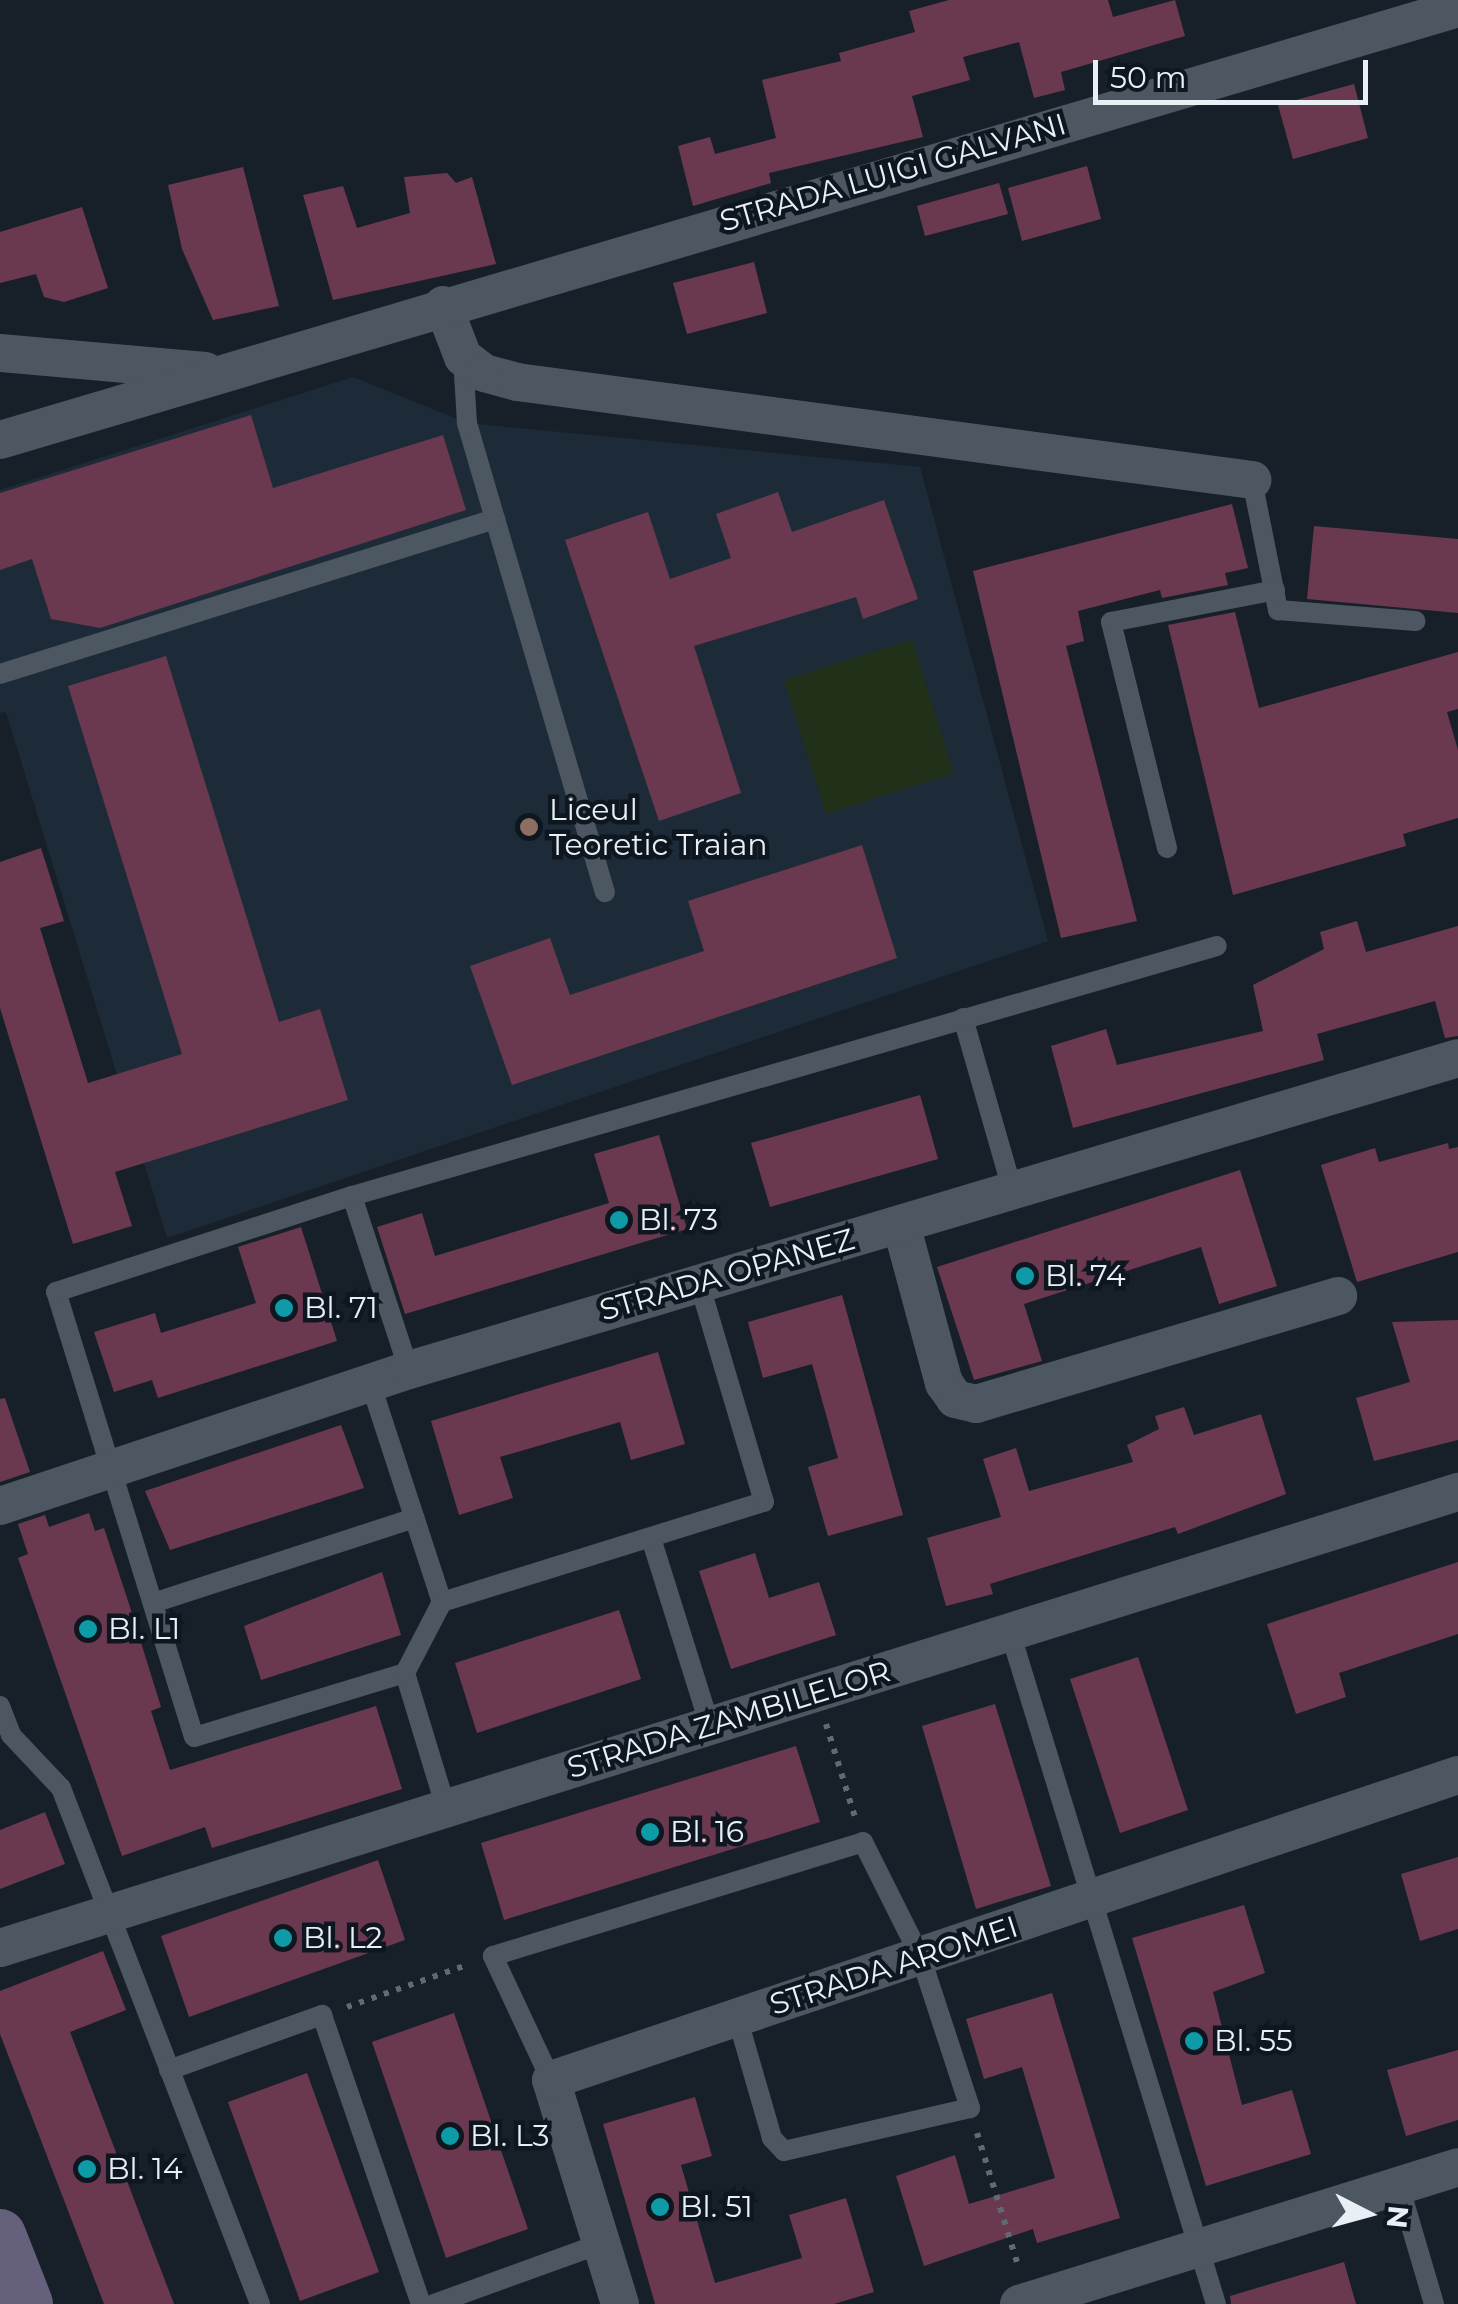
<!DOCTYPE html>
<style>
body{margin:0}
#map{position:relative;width:1458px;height:2304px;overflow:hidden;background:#172029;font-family:Montserrat,sans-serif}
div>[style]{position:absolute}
.built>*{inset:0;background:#1d2b39}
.green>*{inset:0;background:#213019}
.building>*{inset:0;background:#6a394f}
.path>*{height:6px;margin-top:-3px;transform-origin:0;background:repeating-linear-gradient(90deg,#616a72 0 5px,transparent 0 13px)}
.service>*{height:20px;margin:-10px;padding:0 10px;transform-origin:10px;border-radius:10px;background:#4c5762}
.minor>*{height:38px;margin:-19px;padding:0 19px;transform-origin:19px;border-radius:19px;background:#4c5762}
.secondary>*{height:52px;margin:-26px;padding:0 26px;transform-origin:26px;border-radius:26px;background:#65607b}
.dots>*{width:28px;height:28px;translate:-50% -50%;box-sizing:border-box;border:5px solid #0e1720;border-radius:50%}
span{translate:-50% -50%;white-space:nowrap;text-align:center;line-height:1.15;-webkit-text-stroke:9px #0e1720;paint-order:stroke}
.street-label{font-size:30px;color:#e8eff5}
.poi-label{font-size:30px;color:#e8eff5}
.left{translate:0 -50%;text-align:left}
.north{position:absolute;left:1318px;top:2164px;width:100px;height:100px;-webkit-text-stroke:8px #0e1720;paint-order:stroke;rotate:96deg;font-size:28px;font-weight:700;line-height:40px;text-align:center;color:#e8eff5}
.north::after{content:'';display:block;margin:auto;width:35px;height:45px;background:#e8eff5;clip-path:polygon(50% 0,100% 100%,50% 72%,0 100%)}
.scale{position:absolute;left:1093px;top:60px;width:275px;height:45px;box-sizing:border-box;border:5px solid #e8eff5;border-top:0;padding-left:12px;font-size:30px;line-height:35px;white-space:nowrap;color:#e8eff5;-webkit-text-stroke:8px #0e1720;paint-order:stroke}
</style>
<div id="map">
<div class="built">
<div style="clip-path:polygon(353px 377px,467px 423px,920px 467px,1048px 941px,167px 1238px,6px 712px,0 713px,0 490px)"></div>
</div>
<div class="green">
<div style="clip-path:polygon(912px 640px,954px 773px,826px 814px,784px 680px)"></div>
</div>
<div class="building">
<div style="clip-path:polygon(949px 0,1108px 0,1113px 17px,1175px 0,1185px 36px,1061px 72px,1065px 90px,1034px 98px,1019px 42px,963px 57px,970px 80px,912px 96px,923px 137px,769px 173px,771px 183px,693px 206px,678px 146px,710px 137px,715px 154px,776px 138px,762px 80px,841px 61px,839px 53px,915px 32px,909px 11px)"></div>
<div style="clip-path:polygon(1354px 84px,1368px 138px,1293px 159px,1278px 105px)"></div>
<div style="clip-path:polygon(1087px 166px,1101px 219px,1022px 241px,1008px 188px)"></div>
<div style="clip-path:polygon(243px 167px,279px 306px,213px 320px,182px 249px,168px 185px)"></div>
<div style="clip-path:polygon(447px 173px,456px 183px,472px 177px,496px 264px,333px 300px,303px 195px,343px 186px,357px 228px,410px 213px,404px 177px)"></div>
<div style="clip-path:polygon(999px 183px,1008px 214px,925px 236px,917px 206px)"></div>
<div style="clip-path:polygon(82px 207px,108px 288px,64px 302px,44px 297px,36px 274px,0 283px,0 232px)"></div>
<div style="clip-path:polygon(754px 262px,767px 313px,687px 334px,673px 283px)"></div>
<div style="clip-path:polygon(251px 415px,273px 488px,443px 435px,466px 510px,100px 628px,51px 619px,32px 559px,0 570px,0 493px)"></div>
<div style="clip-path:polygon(778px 492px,792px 532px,884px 500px,918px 599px,863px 619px,856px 597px,694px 646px,741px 793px,659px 821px,565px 540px,648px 512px,670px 579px,731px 558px,716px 514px)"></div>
<div style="clip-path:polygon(1232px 504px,1248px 568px,1225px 573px,1228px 585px,1162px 598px,1160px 590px,1078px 611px,1084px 641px,1066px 646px,1137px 921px,1061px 938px,973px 571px)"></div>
<div style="clip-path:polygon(1314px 526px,1458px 539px,1458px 613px,1307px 599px)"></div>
<div style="clip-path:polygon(1235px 612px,1259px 708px,1458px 652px,1458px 709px,1447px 712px,1458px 750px,1458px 818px,1403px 834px,1406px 846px,1233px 895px,1168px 625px)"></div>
<div style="clip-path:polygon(166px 656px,279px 1022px,320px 1009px,348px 1100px,115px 1172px,132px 1226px,73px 1244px,0 1008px,0 862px,41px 848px,64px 921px,40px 928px,88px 1083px,182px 1054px,68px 686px)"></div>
<div style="clip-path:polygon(862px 845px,897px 958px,512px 1085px,470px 966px,550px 938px,570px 995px,704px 951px,688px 901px)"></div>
<div style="clip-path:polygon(1357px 921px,1366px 952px,1458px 926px,1458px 1036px,1445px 1038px,1435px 1001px,1317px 1034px,1324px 1060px,1073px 1128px,1051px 1046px,1106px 1029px,1117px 1065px,1263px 1031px,1253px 985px,1324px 949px,1320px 932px)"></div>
<div style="clip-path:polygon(920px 1095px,938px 1159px,770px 1207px,751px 1143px)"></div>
<div style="clip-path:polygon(659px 1135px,687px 1229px,405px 1314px,377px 1227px,422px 1213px,435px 1256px,609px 1203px,594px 1154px)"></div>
<div style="clip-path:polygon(1448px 1143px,1449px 1149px,1458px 1147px,1458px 1252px,1357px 1282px,1321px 1165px,1375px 1148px,1379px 1162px)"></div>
<div style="clip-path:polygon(1240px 1170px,1277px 1286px,1219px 1304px,1201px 1247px,1024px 1304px,1042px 1361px,974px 1380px,937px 1267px)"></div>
<div style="clip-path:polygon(301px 1227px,337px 1341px,158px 1398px,152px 1380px,114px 1392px,94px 1332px,155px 1313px,161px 1333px,256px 1303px,238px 1247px)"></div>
<div style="clip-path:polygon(842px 1295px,903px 1515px,828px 1536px,808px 1467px,838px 1458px,812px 1364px,763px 1378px,748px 1322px)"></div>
<div style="clip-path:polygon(1458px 1320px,1458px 1440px,1374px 1461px,1356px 1398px,1410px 1382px,1392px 1322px)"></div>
<div style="clip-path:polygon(658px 1352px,685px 1444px,631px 1460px,620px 1422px,500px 1457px,513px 1498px,459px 1515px,431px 1421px)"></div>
<div style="clip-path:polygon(5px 1398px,30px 1472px,0 1482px,0 1399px)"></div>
<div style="clip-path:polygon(1184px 1407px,1194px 1435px,1261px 1414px,1286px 1494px,1178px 1534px,1175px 1527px,990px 1584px,993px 1594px,946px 1606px,927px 1538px,1001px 1517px,983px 1459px,1016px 1448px,1029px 1491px,1133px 1462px,1127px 1445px,1159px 1429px,1155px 1416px)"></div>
<div style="clip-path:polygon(341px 1425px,364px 1488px,170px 1550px,145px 1491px)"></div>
<div style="clip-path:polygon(89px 1513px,95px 1531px,104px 1528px,129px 1604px,161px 1707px,151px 1711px,170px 1770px,376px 1706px,402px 1789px,212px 1848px,205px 1827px,122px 1856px,18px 1558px,28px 1554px,18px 1524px,45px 1515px,49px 1527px)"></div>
<div style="clip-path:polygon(755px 1553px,769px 1598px,819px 1582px,836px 1635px,731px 1669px,699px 1571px)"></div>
<div style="clip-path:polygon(1458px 1562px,1458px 1634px,1339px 1673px,1346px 1697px,1296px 1714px,1267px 1624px)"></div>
<div style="clip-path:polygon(382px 1572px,401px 1635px,261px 1680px,244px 1626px)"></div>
<div style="clip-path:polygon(619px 1610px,641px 1679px,477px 1733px,455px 1663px)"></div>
<div style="clip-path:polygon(1138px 1657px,1188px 1810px,1120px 1833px,1070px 1679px)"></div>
<div style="clip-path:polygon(995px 1704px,1051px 1886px,976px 1909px,922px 1726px)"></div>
<div style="clip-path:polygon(796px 1746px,820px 1822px,504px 1920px,481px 1843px)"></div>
<div style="clip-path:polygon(45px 1812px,65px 1864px,0 1889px,0 1830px)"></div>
<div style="clip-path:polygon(1458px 1857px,1458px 1929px,1420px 1941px,1401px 1874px)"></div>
<div style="clip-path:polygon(378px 1860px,405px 1940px,189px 2017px,161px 1936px)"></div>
<div style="clip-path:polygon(1244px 1905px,1265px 1973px,1213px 1992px,1242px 2105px,1292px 2090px,1311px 2154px,1206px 2186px,1132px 1938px)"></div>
<div style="clip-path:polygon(103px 1951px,126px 2010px,70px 2032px,174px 2304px,104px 2304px,0 2034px,0 1991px)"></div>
<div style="clip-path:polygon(1052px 1993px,1120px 2218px,1037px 2243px,1033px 2229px,924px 2266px,896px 2176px,955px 2155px,969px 2204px,1055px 2178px,1022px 2067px,984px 2079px,966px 2019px)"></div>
<div style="clip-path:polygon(454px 2013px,528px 2229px,446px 2258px,372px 2042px)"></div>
<div style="clip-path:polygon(1458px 2050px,1458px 2120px,1406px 2136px,1387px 2070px)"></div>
<div style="clip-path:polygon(307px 2073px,379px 2272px,300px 2301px,228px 2102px)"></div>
<div style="clip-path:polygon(695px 2097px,712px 2156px,681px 2165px,715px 2283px,802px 2258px,789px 2215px,846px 2198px,874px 2292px,834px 2304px,655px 2304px,603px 2124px)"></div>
<div style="clip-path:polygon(1344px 2262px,1356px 2304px,1231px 2304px,1230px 2296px)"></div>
</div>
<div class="path">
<div style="left:826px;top:1724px;width:97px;rotate:72.7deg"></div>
<div style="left:347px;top:2007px;width:127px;rotate:-19.3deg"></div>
<div style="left:977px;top:2133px;width:142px;rotate:72.8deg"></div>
</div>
<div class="service">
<div style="left:1252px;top:480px;width:133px;rotate:78.7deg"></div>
<div style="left:1278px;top:610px;width:138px;rotate:4.6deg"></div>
<div style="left:495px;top:519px;width:389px;rotate:73.6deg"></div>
<div style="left:0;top:674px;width:519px;rotate:-17.39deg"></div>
<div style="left:495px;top:519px;width:100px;rotate:-106.3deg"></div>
<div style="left:467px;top:423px;width:66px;rotate:-93.5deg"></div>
<div style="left:1167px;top:848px;width:233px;rotate:-103.9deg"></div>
<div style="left:1111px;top:622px;width:167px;rotate:-11deg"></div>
<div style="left:963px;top:1018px;width:178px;rotate:74deg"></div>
<div style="left:352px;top:1196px;width:183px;rotate:71.9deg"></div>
<div style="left:370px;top:1382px;width:231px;rotate:71.9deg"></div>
<div style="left:651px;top:1538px;width:197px;rotate:72.6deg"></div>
<div style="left:153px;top:1603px;width:275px;rotate:-18deg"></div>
<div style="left:1010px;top:1632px;width:703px;rotate:72.96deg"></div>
<div style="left:405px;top:1673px;width:220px;rotate:163.1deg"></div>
<div style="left:194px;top:1737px;width:466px;rotate:-107.2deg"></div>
<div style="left:56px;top:1292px;width:311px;rotate:-18deg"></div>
<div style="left:352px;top:1196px;width:900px;rotate:-16.12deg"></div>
<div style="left:0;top:1706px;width:31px;rotate:69deg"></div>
<div style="left:11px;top:1735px;width:73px;rotate:46.7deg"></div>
<div style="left:61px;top:1788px;width:553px;rotate:68.91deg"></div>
<div style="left:446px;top:1808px;width:141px;rotate:-106.9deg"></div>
<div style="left:405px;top:1673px;width:80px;rotate:-62.5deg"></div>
<div style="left:442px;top:1602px;width:337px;rotate:-17.3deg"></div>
<div style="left:764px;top:1502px;width:229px;rotate:-106.5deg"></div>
<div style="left:169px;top:2070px;width:163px;rotate:-19.8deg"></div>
<div style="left:322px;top:2015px;width:305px;rotate:71.1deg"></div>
<div style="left:551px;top:2080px;width:137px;rotate:-115.1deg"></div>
<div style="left:493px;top:1956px;width:387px;rotate:-17.1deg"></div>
<div style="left:863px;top:1842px;width:130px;rotate:63.4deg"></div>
<div style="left:921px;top:1958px;width:158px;rotate:71.9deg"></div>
<div style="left:970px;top:2108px;width:191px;rotate:167deg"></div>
<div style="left:784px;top:2151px;width:18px;rotate:-133deg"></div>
<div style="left:772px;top:2138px;width:126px;rotate:-106.1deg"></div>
<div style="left:1399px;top:2185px;width:124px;rotate:73.6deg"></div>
<div style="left:434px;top:2304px;width:177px;rotate:-19.9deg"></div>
</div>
<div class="minor">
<div style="left:443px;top:305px;width:56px;rotate:69deg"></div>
<div style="left:463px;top:357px;width:26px;rotate:37deg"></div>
<div style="left:484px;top:373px;width:34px;rotate:15deg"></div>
<div style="left:517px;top:382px;width:742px;rotate:7.59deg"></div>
<div style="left:0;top:353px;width:206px;rotate:5deg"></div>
<div style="left:0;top:440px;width:1521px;rotate:-16.5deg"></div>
<div style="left:901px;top:1224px;width:165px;rotate:74.9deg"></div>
<div style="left:944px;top:1383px;width:19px;rotate:55deg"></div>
<div style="left:955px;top:1399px;width:22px;rotate:13deg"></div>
<div style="left:976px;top:1404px;width:378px;rotate:-16.6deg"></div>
<div style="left:0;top:1506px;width:431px;rotate:-18.4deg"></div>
<div style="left:409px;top:1370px;width:1094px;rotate:-16.56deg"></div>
<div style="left:0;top:1948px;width:1528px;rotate:-17.37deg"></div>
<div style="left:620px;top:2304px;width:234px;rotate:-107.1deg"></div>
<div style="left:551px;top:2080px;width:957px;rotate:-18.59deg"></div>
<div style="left:1019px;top:2304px;width:460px;rotate:-17.3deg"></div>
</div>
<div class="secondary">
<div style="left:0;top:2235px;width:74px;rotate:68.6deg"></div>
</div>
<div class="dots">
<div style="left:529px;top:827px;background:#8d6e63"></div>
<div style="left:619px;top:1220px;background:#0f9aa8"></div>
<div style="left:1025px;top:1276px;background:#0f9aa8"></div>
<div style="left:284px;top:1308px;background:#0f9aa8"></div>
<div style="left:88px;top:1629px;background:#0f9aa8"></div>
<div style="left:650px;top:1832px;background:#0f9aa8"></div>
<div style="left:283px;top:1938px;background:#0f9aa8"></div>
<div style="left:1194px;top:2041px;background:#0f9aa8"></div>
<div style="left:450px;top:2136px;background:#0f9aa8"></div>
<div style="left:87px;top:2169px;background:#0f9aa8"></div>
<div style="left:660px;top:2207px;background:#0f9aa8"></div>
</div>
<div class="street-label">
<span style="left:893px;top:173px;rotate:-16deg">STRADA LUIGI GALVANI</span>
<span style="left:727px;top:1275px;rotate:-16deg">STRADA OPANEZ</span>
<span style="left:729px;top:1720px;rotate:-17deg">STRADA ZAMBILELOR</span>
<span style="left:894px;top:1966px;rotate:-18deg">STRADA AROMEI</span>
</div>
<div class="poi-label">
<span class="left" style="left:549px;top:827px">Liceul<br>Teoretic Traian</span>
<span class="left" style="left:639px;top:1220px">Bl. 73</span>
<span class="left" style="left:1045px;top:1276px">Bl. 74</span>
<span class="left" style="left:304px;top:1308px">Bl. 71</span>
<span class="left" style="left:108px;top:1629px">Bl. L1</span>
<span class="left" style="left:670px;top:1832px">Bl. 16</span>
<span class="left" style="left:303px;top:1938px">Bl. L2</span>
<span class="left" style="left:1214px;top:2041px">Bl. 55</span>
<span class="left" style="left:470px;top:2136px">Bl. L3</span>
<span class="left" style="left:107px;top:2169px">Bl. 14</span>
<span class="left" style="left:680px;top:2207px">Bl. 51</span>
</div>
<div class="north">N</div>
<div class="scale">50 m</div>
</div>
